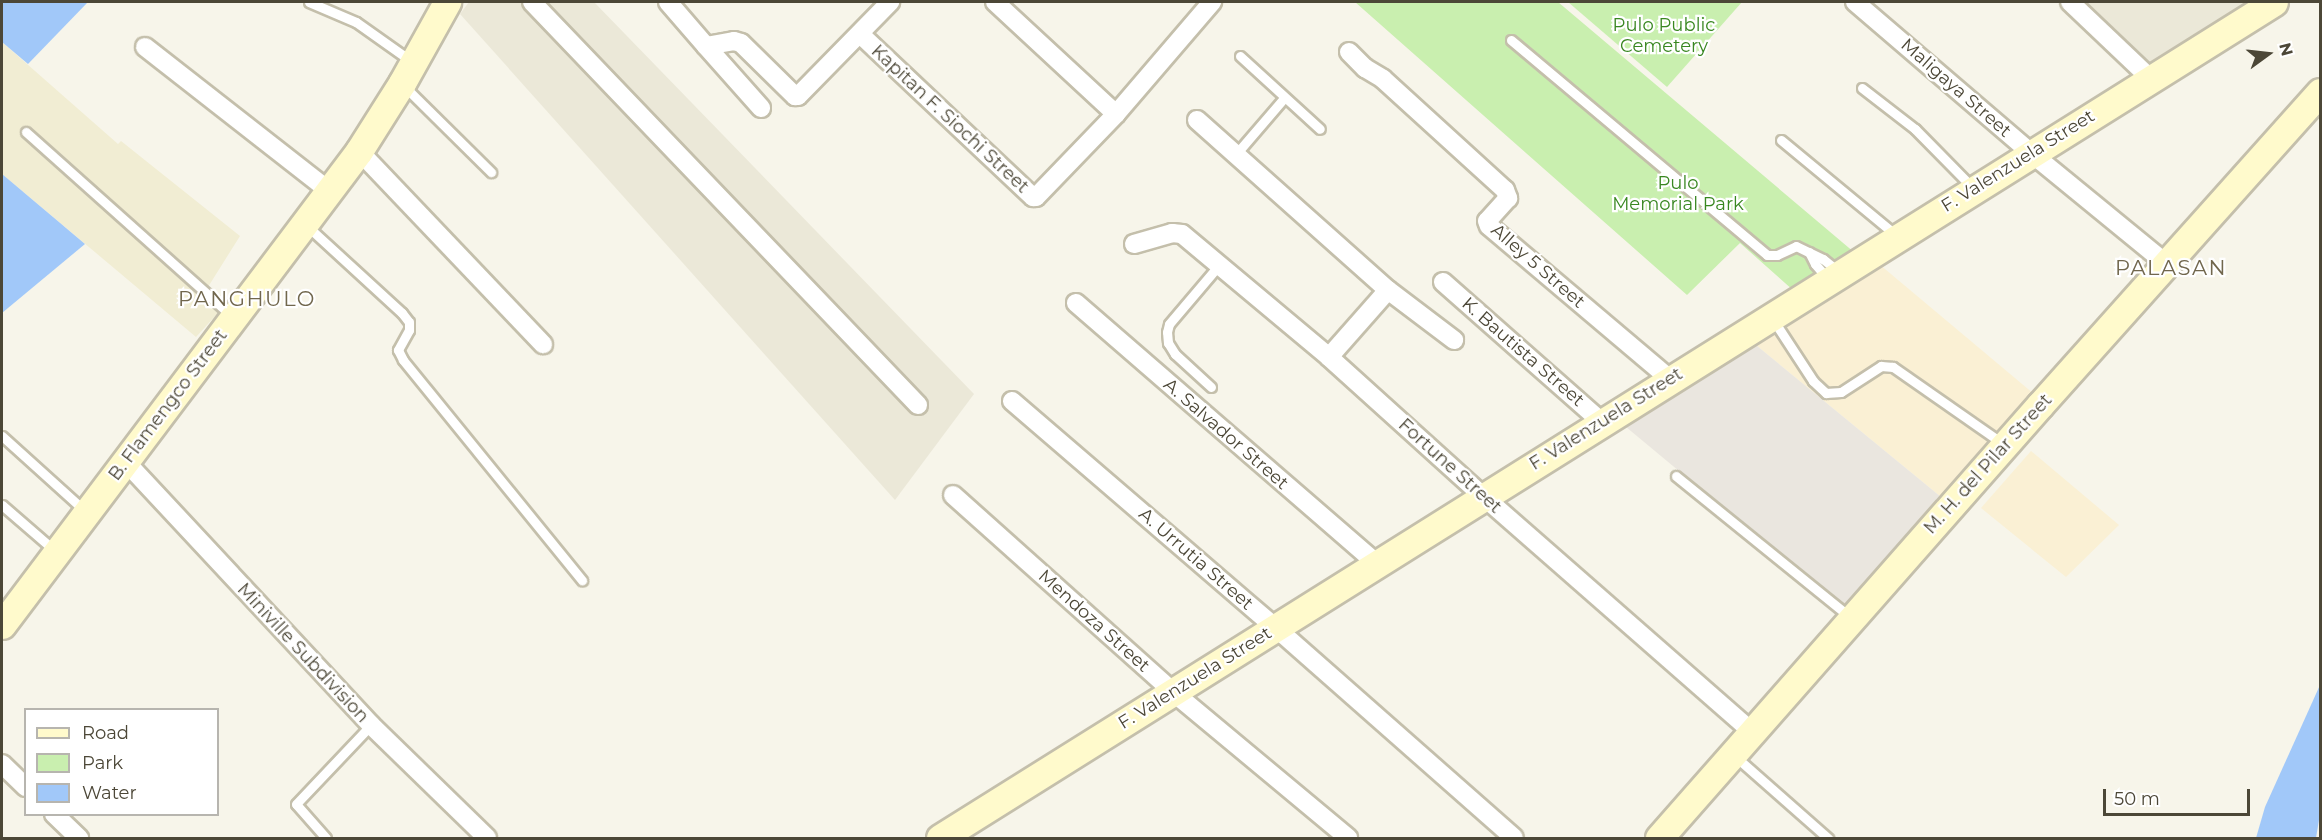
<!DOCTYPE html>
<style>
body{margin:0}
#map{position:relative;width:2322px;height:840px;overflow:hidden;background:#f7f5ea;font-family:Montserrat,sans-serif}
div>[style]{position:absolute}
.residential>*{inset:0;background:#ebe8d8}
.commercial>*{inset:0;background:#faf0d4}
.industrial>*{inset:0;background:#eae6df}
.education>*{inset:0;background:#f1edd3}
.green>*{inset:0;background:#c9efaf}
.water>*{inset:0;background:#a1c8f9}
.roads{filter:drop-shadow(2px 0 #c4bfab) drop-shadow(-2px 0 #c4bfab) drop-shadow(0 2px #c4bfab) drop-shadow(0 -2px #c4bfab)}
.lane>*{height:9px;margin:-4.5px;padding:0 4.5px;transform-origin:4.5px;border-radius:4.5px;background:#fff}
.street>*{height:18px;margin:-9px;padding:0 9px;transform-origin:9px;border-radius:9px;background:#fff}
.secondary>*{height:27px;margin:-13.5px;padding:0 13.5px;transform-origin:13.5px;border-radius:13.5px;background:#fffacc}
span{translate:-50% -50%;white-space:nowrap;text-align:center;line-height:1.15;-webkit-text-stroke:4.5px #fff;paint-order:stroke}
.park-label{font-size:18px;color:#398721}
.street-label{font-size:18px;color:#4c4737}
.quarter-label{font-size:21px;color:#71674d;letter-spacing:1.5px}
.frame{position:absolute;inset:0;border:3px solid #4c4737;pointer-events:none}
.legend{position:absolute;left:24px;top:708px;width:195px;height:108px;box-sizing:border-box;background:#fff;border:2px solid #b7b5af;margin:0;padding:8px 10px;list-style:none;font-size:18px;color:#4c4737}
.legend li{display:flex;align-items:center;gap:12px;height:30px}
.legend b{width:30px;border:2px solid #b7b5af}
.north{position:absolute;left:2238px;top:24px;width:60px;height:60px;-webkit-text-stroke:4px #fff;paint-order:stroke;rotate:75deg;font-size:16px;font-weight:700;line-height:24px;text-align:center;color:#4c4737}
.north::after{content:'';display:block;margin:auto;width:21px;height:27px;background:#4c4737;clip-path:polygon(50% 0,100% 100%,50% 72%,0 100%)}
.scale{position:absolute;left:2103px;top:789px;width:147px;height:27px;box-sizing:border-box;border:3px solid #4c4737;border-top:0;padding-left:8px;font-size:18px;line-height:21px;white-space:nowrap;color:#4c4737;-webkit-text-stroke:4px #fff;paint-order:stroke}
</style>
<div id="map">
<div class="residential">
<div style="clip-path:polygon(469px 2px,594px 2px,974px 394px,895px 500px,460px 14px)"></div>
<div style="clip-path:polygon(2070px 2px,2250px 2px,2150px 78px)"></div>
</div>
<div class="commercial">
<div style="clip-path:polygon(1879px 264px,2034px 394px,1941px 497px,1751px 341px)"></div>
<div style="clip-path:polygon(2031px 451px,2119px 525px,2066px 577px,1981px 508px)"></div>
</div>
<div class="industrial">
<div style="clip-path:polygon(1751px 341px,1941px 497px,1844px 608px,1620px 422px)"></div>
</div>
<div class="education">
<div style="clip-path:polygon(2px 42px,118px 144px,121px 141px,240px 236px,208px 287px,229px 301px,196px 337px,2px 174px)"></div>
</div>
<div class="green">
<div style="clip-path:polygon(1355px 2px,1558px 2px,1855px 253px,1794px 291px,1740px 243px,1687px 295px)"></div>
<div style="clip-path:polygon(1568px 2px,1742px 2px,1667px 87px)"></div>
</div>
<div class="water">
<div style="clip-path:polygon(2px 2px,88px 2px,28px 64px,2px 42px)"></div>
<div style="clip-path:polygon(2px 174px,85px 244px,2px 313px)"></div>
<div style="clip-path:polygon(2320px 685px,2320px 814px,2316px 838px,2256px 838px,2265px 807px)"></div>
</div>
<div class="roads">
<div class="lane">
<div style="left:309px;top:2px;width:51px;rotate:23.1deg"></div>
<div style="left:356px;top:22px;width:67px;rotate:35.3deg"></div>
<div style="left:1511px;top:40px;width:334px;rotate:40deg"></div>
<div style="left:1767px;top:255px;width:10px"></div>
<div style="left:1777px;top:255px;width:21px;rotate:-25deg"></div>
<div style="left:1796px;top:246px;width:30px;rotate:26deg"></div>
<div style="left:1823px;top:259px;width:19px;rotate:39deg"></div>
<div style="left:1240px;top:56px;width:108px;rotate:42.4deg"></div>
<div style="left:403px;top:85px;width:124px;rotate:44.7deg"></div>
<div style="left:1862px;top:88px;width:67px;rotate:37.7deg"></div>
<div style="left:1915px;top:129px;width:83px;rotate:45.5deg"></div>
<div style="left:26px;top:132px;width:276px;rotate:41.8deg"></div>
<div style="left:1781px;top:140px;width:151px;rotate:39.6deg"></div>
<div style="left:1236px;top:154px;width:74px;rotate:-49.4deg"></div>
<div style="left:306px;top:225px;width:130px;rotate:42.5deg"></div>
<div style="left:402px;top:313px;width:11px;rotate:52deg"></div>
<div style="left:409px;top:322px;width:8px;rotate:90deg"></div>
<div style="left:409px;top:330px;width:23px;rotate:119deg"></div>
<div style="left:398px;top:350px;width:11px;rotate:63deg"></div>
<div style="left:403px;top:360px;width:284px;rotate:50.9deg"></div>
<div style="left:1809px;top:252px;width:13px;rotate:63deg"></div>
<div style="left:1815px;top:264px;width:20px;rotate:49deg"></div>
<div style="left:1772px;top:318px;width:75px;rotate:56.9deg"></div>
<div style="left:1813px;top:381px;width:18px;rotate:43deg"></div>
<div style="left:1826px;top:393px;width:15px;rotate:-4deg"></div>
<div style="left:1841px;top:392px;width:48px;rotate:-33deg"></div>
<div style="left:1881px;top:366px;width:12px;rotate:5deg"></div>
<div style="left:1893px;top:367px;width:133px;rotate:34.9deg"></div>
<div style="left:1211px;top:387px;width:49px;rotate:-137.5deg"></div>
<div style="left:1175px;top:354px;width:13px;rotate:-122deg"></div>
<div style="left:1168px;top:343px;width:11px;rotate:-95deg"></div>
<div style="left:1167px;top:332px;width:8px;rotate:-76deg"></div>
<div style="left:1169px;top:324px;width:77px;rotate:-49.7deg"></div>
<div style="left:2px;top:436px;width:113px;rotate:42.1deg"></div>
<div style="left:1676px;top:476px;width:223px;rotate:39deg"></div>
<div style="left:2px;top:505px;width:69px;rotate:40.9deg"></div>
<div style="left:1736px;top:757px;width:123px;rotate:41.4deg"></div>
<div style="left:326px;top:838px;width:45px;rotate:-131.4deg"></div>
<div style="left:296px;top:804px;width:109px;rotate:-46.5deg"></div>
</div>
<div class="street">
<div style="left:532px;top:2px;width:558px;rotate:46.23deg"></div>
<div style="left:668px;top:2px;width:58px;rotate:49.2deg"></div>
<div style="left:706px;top:46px;width:28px;rotate:-10deg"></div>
<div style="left:734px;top:41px;width:7px;rotate:16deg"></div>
<div style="left:741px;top:43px;width:76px;rotate:44.5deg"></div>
<div style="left:795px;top:96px;width:3px"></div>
<div style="left:798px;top:96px;width:132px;rotate:-45.6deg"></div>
<div style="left:995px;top:2px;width:165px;rotate:42.8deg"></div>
<div style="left:1855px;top:2px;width:232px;rotate:40.6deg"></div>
<div style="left:2031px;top:153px;width:177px;rotate:39.3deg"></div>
<div style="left:2070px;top:2px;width:110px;rotate:43.5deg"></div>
<div style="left:860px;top:34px;width:238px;rotate:43.3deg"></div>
<div style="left:1033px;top:197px;width:3px"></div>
<div style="left:1036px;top:197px;width:115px;rotate:-46.1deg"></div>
<div style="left:1116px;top:114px;width:148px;rotate:-49.4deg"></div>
<div style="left:706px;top:46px;width:83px;rotate:48.4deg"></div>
<div style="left:145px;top:47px;width:234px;rotate:38deg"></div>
<div style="left:1349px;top:52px;width:23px;rotate:45deg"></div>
<div style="left:1365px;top:68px;width:21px;rotate:31deg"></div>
<div style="left:1383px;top:79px;width:165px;rotate:42.3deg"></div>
<div style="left:1505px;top:190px;width:9px;rotate:69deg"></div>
<div style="left:1508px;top:198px;width:31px;rotate:132deg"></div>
<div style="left:1487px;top:221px;width:5px;rotate:68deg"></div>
<div style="left:1489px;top:226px;width:237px;rotate:40.2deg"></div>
<div style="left:1197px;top:120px;width:256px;rotate:41.7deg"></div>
<div style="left:1388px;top:290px;width:83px;rotate:37.1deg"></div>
<div style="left:359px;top:151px;width:267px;rotate:46.4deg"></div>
<div style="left:1134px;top:244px;width:40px;rotate:-16deg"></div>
<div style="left:1172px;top:233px;width:10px;rotate:6deg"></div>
<div style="left:1182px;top:234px;width:192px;rotate:39.9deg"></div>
<div style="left:1329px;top:357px;width:209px;rotate:42.1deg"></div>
<div style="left:1484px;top:497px;width:359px;rotate:41.2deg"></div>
<div style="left:1443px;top:282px;width:212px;rotate:41.4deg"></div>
<div style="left:1076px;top:303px;width:398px;rotate:40.9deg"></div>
<div style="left:1329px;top:357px;width:89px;rotate:-48.6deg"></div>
<div style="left:1012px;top:401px;width:348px;rotate:40.7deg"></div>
<div style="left:1276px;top:628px;width:317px;rotate:41.4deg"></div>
<div style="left:125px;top:461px;width:361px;rotate:47deg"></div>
<div style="left:371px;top:725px;width:162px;rotate:44.2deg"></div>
<div style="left:953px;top:495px;width:295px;rotate:41.8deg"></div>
<div style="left:1173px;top:692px;width:228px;rotate:39.8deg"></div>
<div style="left:2px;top:764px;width:33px;rotate:44deg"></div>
<div style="left:54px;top:814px;width:35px;rotate:44deg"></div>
</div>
<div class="secondary">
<div style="left:2px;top:625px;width:593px;rotate:-53.01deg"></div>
<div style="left:359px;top:151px;width:80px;rotate:-57.7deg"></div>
<div style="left:402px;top:83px;width:93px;rotate:-60.9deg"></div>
<div style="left:940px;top:838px;width:1574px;rotate:-32.07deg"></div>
<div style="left:1659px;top:838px;width:577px;rotate:-48.66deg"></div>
<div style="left:2040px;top:405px;width:420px;rotate:-48.2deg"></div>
</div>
</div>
<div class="park-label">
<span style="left:1664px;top:36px">Pulo Public<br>Cemetery</span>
<span style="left:1678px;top:194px">Pulo<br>Memorial Park</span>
</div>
<div class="street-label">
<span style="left:1956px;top:88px;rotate:41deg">Maligaya Street</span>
<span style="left:950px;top:119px;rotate:43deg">Kapitan F. Siochi Street</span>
<span style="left:2018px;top:161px;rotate:-32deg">F. Valenzuela Street</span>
<span style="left:1538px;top:266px;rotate:41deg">Alley 5 Street</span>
<span style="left:1523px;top:352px;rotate:41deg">K. Bautista Street</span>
<span style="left:168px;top:405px;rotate:-53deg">B. Flamengco Street</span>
<span style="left:1606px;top:419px;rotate:-32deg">F. Valenzuela Street</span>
<span style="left:1226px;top:434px;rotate:41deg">A. Salvador Street</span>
<span style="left:1988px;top:464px;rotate:-48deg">M. H. del Pilar Street</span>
<span style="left:1450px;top:466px;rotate:42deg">Fortune Street</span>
<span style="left:1196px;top:559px;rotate:41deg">A. Urrutia Street</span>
<span style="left:1094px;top:621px;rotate:42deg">Mendoza Street</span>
<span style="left:303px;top:653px;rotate:47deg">Miniville Subdivision</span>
<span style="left:1195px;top:678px;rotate:-32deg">F. Valenzuela Street</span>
</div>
<div class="quarter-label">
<span style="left:2171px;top:268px">PALASAN</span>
<span style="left:247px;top:299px">PANGHULO</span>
</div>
<div class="frame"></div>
<ul class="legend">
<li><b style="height:8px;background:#fffacc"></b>Road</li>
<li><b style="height:16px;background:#c9efaf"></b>Park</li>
<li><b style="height:16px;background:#a1c8f9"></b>Water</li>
</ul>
<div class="north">N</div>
<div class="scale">50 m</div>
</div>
